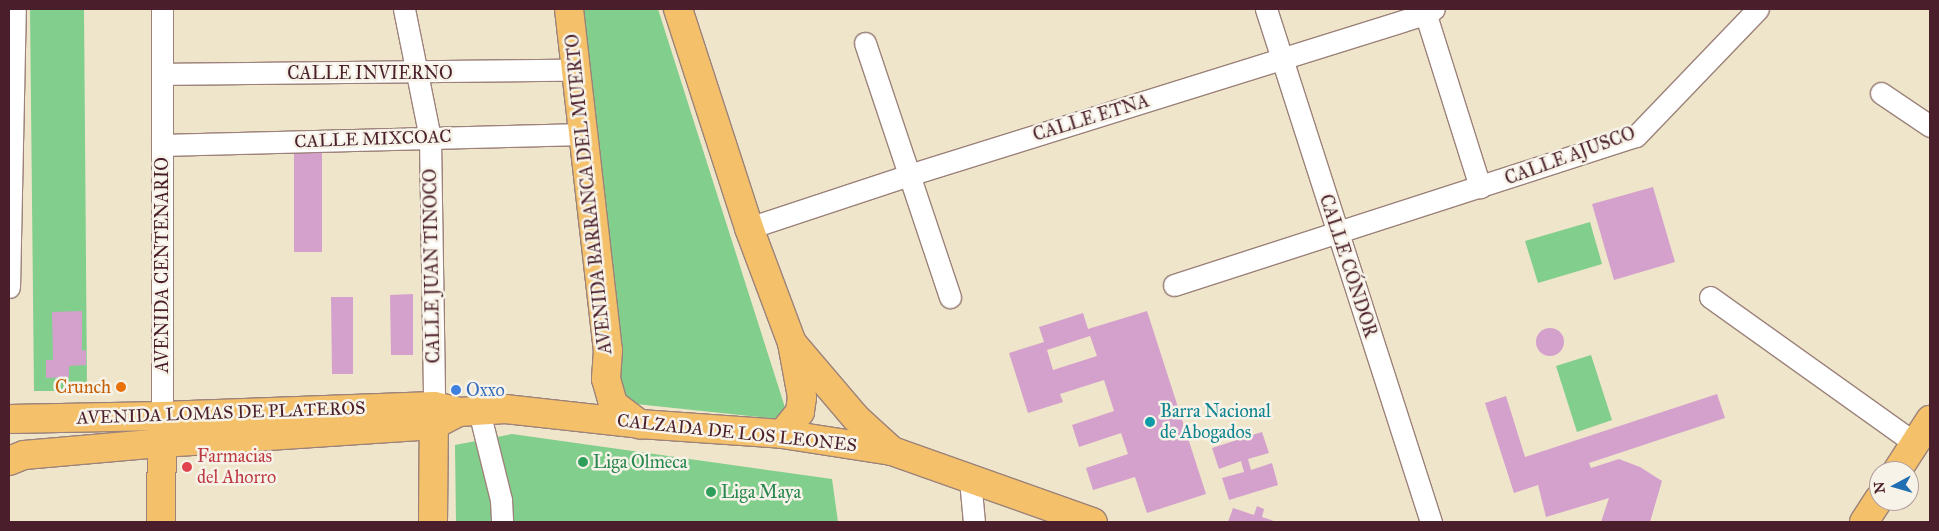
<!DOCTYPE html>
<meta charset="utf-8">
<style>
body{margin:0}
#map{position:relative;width:1939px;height:531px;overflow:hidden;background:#efe5ca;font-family:"IM FELL Great Primer",serif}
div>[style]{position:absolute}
.green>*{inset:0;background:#81ce8d}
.building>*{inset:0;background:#d4a1cc}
.round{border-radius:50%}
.roads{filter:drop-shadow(1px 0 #9c827a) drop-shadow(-1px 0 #9c827a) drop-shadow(0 1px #9c827a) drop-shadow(0 -1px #9c827a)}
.minor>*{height:21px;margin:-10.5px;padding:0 10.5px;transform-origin:10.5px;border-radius:10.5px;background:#fff}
.major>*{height:28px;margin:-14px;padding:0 14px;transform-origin:14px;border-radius:14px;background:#f4c16a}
.dots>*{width:14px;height:14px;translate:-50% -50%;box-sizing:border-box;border:2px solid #f7f3e8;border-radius:50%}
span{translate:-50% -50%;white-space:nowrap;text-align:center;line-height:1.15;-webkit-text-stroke:5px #f7f3e8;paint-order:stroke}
.street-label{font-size:18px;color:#4a1f2b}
.food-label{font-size:18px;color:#c56008}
.right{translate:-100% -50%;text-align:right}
.shop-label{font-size:18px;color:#366cbe}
.left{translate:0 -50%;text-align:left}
.culture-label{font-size:18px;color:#0d838f}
.health-label{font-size:18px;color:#be3a42}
.leisure-label{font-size:18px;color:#27864d}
.frame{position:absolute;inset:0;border:10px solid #4a1f2b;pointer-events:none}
.north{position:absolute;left:1869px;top:461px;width:50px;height:50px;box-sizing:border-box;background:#f7f3e8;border:1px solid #b29e9c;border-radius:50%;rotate:264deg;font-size:14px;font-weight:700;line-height:20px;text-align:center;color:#4a1f2b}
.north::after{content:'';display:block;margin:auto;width:18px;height:22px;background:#1f6fb2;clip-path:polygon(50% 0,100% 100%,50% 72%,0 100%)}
</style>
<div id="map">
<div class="green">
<div style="clip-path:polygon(30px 9px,84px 9px,87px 391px,34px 391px)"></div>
<div style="clip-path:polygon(579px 9px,658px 9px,789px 420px,617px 402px,621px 354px,599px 146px)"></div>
<div style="clip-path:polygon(1590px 222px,1602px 264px,1538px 283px,1525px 241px)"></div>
<div style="clip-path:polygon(1591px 355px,1612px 420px,1577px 432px,1556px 366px)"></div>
<div style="clip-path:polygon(512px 434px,832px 479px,838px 522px,456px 522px,455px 445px)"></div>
</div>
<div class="building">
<div style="clip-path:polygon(294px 152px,322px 152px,322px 252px,294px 252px)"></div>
<div style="clip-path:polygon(1653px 187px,1675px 262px,1614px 280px,1592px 204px)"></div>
<div style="clip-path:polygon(413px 294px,413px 355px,391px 355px,390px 295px)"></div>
<div style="clip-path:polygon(331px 297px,353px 297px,353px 374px,332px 374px)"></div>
<div style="clip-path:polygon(82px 311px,82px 351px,86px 350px,86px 365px,69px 366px,69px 377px,46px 378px,46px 360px,53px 360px,52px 312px)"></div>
<div style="clip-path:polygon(evenodd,1147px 311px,1206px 494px,1147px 513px,1135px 477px,1093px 490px,1086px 468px,1128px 454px,1121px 433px,1079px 447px,1072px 425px,1114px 411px,1104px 380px,1060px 394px,1063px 402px,1028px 413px,1009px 353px,1044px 342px,1039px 327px,1083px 313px,1088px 329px,1147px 311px,1090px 336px,1097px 356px,1053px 370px,1047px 350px,1090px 336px)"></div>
<div class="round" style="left:1536px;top:328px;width:28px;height:28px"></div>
<div style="clip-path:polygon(1717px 394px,1725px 418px,1589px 463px,1591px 468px,1619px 459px,1640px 467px,1662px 481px,1650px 522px,1601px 522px,1609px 498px,1546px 517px,1538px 485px,1514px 493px,1485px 403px,1506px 396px,1525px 457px)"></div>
<div style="clip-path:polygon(1262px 432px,1269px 453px,1248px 459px,1251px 470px,1272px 463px,1278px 485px,1229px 500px,1222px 478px,1244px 472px,1241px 461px,1219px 469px,1212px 448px)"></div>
<div style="clip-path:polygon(1257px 506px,1264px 509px,1262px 517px,1277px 522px,1228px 522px,1233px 508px,1254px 515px)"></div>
</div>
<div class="roads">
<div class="minor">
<div style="left:404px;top:9px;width:132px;rotate:78.6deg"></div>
<div style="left:430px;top:138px;width:268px;rotate:89.1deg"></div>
<div style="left:1266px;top:9px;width:539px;rotate:72.17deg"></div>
<div style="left:1424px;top:9px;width:187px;rotate:72.5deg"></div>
<div style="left:865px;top:43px;width:268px;rotate:71.5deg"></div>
<div style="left:163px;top:74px;width:413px;rotate:-0.6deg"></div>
<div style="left:1881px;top:93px;width:59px;rotate:34deg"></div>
<div style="left:162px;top:145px;width:421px;rotate:-1.5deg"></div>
<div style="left:749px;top:228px;width:169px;rotate:-18.3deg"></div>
<div style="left:909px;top:175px;width:541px;rotate:-17.33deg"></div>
<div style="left:1425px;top:14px;width:10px;rotate:-29deg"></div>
<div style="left:1174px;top:285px;width:485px;rotate:-17.9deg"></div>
<div style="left:1636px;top:136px;width:176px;rotate:-46.2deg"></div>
<div style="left:9px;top:287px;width:278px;rotate:-88.8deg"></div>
<div style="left:1710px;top:297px;width:252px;rotate:35.5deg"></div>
<div style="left:479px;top:411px;width:92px;rotate:76.1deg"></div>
<div style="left:501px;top:500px;width:22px;rotate:87deg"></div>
<div style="left:162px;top:416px;width:407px;rotate:-90deg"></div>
<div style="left:970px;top:480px;width:42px;rotate:84.6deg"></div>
</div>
<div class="major">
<div style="left:569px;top:9px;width:343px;rotate:83.5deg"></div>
<div style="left:608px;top:350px;width:29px;rotate:94deg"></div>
<div style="left:606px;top:379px;width:26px;rotate:74deg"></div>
<div style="left:613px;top:404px;width:34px;rotate:37deg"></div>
<div style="left:678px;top:9px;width:230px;rotate:72deg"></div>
<div style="left:749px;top:228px;width:123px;rotate:69.5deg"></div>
<div style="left:792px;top:343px;width:55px;rotate:79.5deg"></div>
<div style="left:802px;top:397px;width:15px;rotate:98deg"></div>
<div style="left:800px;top:412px;width:28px;rotate:129deg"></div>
<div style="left:793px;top:344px;width:97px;rotate:49.6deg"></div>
<div style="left:856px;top:418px;width:49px;rotate:42.5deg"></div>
<div style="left:9px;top:419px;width:153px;rotate:-1.1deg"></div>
<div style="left:162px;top:416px;width:272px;rotate:-2.1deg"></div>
<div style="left:434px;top:406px;width:26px;rotate:13deg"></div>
<div style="left:459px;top:412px;width:46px;rotate:-3.7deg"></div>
<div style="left:505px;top:409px;width:136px;rotate:6.3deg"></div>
<div style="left:640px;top:424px;width:142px;rotate:4deg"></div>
<div style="left:782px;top:434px;width:111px;rotate:8.8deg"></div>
<div style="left:892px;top:451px;width:213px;rotate:19.5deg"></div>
<div style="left:9px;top:461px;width:16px;rotate:-22deg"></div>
<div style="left:24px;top:455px;width:139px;rotate:-5deg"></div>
<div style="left:162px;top:443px;width:273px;rotate:-3.8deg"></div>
<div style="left:434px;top:425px;width:26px;rotate:-28deg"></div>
<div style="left:1897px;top:471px;width:61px;rotate:-57.1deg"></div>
<div style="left:161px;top:522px;width:97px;rotate:-89.4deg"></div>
<div style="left:433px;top:522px;width:114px;rotate:-89.5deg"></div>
<div style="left:1864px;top:522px;width:27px;rotate:-57deg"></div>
</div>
</div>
<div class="dots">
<div style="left:121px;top:387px;background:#e8710a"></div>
<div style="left:456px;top:390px;background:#3f7fe0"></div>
<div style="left:1150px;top:422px;background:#0f9aa8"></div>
<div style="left:583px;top:462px;background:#2e9e5b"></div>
<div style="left:187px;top:467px;background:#e0444e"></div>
<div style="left:711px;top:492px;background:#2e9e5b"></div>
</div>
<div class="street-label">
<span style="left:370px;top:73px">CALLE INVIERNO</span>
<span style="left:1091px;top:118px;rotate:-17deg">CALLE ETNA</span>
<span style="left:373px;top:139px;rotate:-2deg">CALLE MIXCOAC</span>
<span style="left:1570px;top:156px;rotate:-20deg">CALLE AJUSCO</span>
<span style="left:589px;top:194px;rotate:-96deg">AVENIDA BARRANCA DEL MUERTO</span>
<span style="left:162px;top:265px;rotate:-90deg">AVENIDA CENTENARIO</span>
<span style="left:432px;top:266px;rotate:-91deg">CALLE JUAN TINOCO</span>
<span style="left:1348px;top:266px;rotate:72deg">CALLE CÓNDOR</span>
<span style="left:221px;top:413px;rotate:-2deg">AVENIDA LOMAS DE PLATEROS</span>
<span style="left:737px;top:433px;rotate:6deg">CALZADA DE LOS LEONES</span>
</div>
<div class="food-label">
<span class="right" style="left:111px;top:387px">Crunch</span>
</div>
<div class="shop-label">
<span class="left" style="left:466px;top:390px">Oxxo</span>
</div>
<div class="culture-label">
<span class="left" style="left:1160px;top:422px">Barra Nacional<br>de Abogados</span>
</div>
<div class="health-label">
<span class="left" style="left:197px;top:467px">Farmacias<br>del Ahorro</span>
</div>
<div class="leisure-label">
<span class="left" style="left:593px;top:462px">Liga Olmeca</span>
<span class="left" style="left:721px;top:492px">Liga Maya</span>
</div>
<div class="frame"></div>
<div class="north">N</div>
</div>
